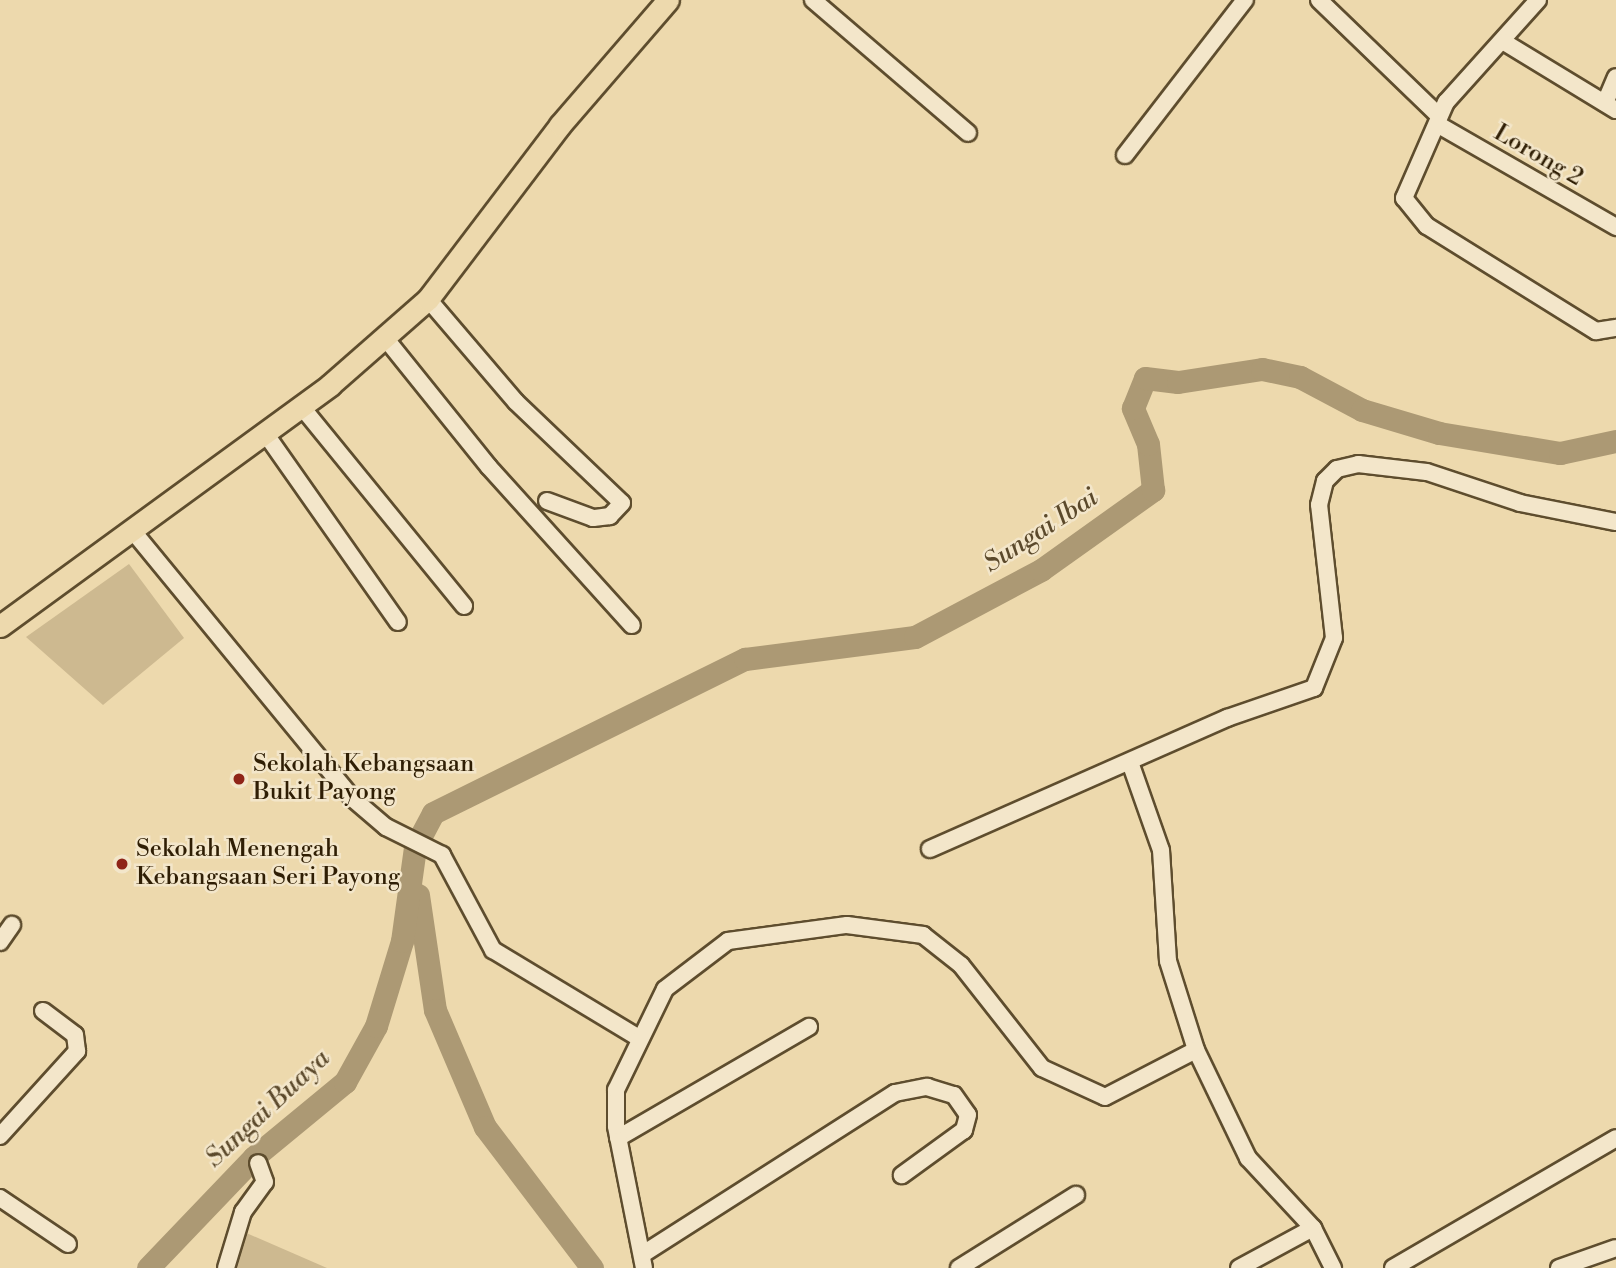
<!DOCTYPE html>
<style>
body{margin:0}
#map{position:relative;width:1616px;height:1268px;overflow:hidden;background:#edd9ad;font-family:"Libre Bodoni",serif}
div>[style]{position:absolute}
.green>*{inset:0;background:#cdb990}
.river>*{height:23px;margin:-11.5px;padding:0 11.5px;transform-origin:11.5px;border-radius:11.5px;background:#ac9974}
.roads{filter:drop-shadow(2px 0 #5e4d2e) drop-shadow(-2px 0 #5e4d2e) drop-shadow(0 2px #5e4d2e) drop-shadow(0 -2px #5e4d2e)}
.minor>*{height:16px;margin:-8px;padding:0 8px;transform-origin:8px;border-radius:8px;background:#f3e6ca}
.major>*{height:21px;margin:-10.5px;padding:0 10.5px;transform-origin:10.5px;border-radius:10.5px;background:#edd9ad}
.dots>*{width:19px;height:19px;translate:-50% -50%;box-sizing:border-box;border:4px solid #f3e6ca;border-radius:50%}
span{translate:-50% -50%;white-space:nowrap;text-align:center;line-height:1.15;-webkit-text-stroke:5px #f3e6ca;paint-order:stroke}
.street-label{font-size:24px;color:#2f1e04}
.poi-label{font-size:24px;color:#2f1e04}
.left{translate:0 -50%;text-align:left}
.water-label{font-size:26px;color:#5b492b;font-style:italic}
</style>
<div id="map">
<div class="green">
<div style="clip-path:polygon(129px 564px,184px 638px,103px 705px,26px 637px)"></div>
<div style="clip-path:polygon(244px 1232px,327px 1268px,234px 1268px)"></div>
</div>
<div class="river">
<div style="left:418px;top:895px;width:116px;rotate:81.6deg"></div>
<div style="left:435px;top:1010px;width:127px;rotate:66.9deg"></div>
<div style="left:485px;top:1127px;width:177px;rotate:52.8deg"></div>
<div style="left:148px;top:1268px;width:153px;rotate:-46.3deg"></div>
<div style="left:254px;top:1157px;width:118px;rotate:-39.5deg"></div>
<div style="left:345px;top:1082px;width:64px;rotate:-61deg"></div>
<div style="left:376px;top:1026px;width:89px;rotate:-73deg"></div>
<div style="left:402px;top:941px;width:95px;rotate:-82.1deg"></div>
<div style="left:415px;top:847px;width:38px;rotate:-62deg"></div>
<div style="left:433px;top:813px;width:348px;rotate:-26.3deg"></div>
<div style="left:745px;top:659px;width:171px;rotate:-7.4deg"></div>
<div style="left:915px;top:637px;width:143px;rotate:-28deg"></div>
<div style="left:1041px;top:570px;width:138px;rotate:-35.5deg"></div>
<div style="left:1153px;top:490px;width:46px;rotate:-96.2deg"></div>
<div style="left:1148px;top:444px;width:39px;rotate:-113deg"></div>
<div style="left:1133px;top:408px;width:32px;rotate:-68deg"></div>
<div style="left:1145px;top:378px;width:33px;rotate:7deg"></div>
<div style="left:1178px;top:382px;width:85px;rotate:-8.8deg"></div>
<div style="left:1262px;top:369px;width:39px;rotate:12deg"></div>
<div style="left:1300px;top:377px;width:70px;rotate:28deg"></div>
<div style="left:1362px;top:410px;width:80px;rotate:16.6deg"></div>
<div style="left:1439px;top:433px;width:123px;rotate:9.4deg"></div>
<div style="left:1560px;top:453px;width:57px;rotate:-12.1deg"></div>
</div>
<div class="roads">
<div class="minor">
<div style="left:813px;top:0;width:204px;rotate:40.6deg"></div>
<div style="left:1319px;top:0;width:167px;rotate:44deg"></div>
<div style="left:1538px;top:0;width:137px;rotate:132deg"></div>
<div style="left:1446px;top:102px;width:105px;rotate:113.6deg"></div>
<div style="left:1404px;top:198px;width:36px;rotate:51deg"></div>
<div style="left:1427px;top:226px;width:199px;rotate:31.9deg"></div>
<div style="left:1596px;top:331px;width:20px;rotate:-9deg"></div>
<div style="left:1504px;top:42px;width:131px;rotate:31.3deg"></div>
<div style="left:1605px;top:103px;width:28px;rotate:-67deg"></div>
<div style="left:1437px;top:124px;width:207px;rotate:29.9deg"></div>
<div style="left:1125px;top:155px;width:196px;rotate:-52.3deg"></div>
<div style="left:428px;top:299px;width:135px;rotate:49.5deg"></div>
<div style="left:516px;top:402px;width:146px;rotate:43.6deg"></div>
<div style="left:622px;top:503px;width:18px;rotate:133deg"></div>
<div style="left:610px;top:516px;width:17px;rotate:173deg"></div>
<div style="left:593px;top:518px;width:49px;rotate:-159.7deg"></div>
<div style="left:386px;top:339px;width:164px;rotate:51.2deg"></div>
<div style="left:489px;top:467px;width:213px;rotate:47.9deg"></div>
<div style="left:301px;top:406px;width:258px;rotate:50.8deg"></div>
<div style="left:265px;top:433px;width:231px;rotate:54.9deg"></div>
<div style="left:132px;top:530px;width:347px;rotate:50.6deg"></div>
<div style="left:352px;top:798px;width:45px;rotate:40.5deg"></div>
<div style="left:386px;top:827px;width:63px;rotate:26.6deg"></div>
<div style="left:442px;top:855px;width:108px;rotate:61.8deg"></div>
<div style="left:493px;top:950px;width:168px;rotate:31.1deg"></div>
<div style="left:1131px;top:765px;width:90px;rotate:70.6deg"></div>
<div style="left:1161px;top:850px;width:111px;rotate:86.4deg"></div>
<div style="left:1168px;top:961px;width:93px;rotate:72.5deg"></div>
<div style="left:1196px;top:1050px;width:120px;rotate:64.3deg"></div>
<div style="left:1248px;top:1158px;width:96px;rotate:47.1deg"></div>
<div style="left:1313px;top:1228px;width:45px;rotate:63.4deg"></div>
<div style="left:930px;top:849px;width:325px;rotate:-23.8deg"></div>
<div style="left:1227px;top:718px;width:92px;rotate:-19deg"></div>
<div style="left:1314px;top:688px;width:54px;rotate:-68.2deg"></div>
<div style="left:1334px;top:638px;width:134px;rotate:-96.4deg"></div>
<div style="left:1319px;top:505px;width:25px;rotate:-76deg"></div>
<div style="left:1325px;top:481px;width:17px;rotate:-45deg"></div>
<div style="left:1337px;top:469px;width:22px;rotate:-13deg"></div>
<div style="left:1358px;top:464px;width:69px;rotate:6.6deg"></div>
<div style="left:1427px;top:472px;width:98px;rotate:18.4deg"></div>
<div style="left:1520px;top:503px;width:98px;rotate:11.2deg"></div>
<div style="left:0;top:942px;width:21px;rotate:-55deg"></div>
<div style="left:0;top:1136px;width:115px;rotate:-47.8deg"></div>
<div style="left:77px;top:1051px;width:16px;rotate:-97deg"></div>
<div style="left:75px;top:1035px;width:40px;rotate:-143deg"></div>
<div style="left:618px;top:1138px;width:221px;rotate:-30.2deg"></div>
<div style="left:0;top:1198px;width:82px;rotate:34.1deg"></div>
<div style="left:643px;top:1254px;width:299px;rotate:-32.6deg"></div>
<div style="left:895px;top:1093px;width:33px;rotate:-11deg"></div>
<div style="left:927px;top:1087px;width:28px;rotate:17deg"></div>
<div style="left:954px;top:1095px;width:24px;rotate:55deg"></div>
<div style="left:968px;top:1115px;width:16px;rotate:105deg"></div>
<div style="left:964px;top:1130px;width:77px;rotate:144deg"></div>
<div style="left:226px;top:1268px;width:59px;rotate:-73.1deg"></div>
<div style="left:243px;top:1212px;width:37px;rotate:-54deg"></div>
<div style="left:265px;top:1182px;width:20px;rotate:-110deg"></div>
<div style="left:644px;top:1268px;width:145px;rotate:-101.2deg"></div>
<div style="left:616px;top:1126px;width:36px;rotate:-90deg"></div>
<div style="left:616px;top:1090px;width:112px;rotate:-64.1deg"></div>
<div style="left:665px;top:989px;width:79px;rotate:-37.3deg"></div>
<div style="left:728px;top:941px;width:120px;rotate:-7.7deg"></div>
<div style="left:847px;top:925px;width:77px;rotate:7.5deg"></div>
<div style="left:923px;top:935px;width:48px;rotate:38.3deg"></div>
<div style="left:961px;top:965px;width:131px;rotate:51.8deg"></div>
<div style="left:1042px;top:1068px;width:69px;rotate:24.7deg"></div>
<div style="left:1105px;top:1097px;width:102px;rotate:-27.3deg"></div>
<div style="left:959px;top:1268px;width:138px;rotate:-32deg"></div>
<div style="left:1239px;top:1268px;width:84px;rotate:-28.4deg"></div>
<div style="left:1393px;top:1268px;width:258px;rotate:-30.2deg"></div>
<div style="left:1559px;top:1268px;width:60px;rotate:-19.3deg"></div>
</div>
<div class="major">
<div style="left:0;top:626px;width:409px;rotate:-36.1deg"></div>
<div style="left:330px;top:385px;width:130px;rotate:-41.3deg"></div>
<div style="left:428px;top:299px;width:218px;rotate:-52.8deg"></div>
<div style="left:560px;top:125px;width:165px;rotate:-49.2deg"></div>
</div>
</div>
<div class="dots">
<div style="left:239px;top:779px;background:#8f2418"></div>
<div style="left:122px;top:864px;background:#8f2418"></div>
</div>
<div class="street-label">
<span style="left:1538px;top:156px;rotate:30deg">Lorong 2</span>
</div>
<div class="poi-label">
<span class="left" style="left:253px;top:779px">Sekolah Kebangsaan<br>Bukit Payong</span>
<span class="left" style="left:136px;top:864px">Sekolah Menengah<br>Kebangsaan Seri Payong</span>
</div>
<div class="water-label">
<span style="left:1041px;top:531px;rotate:-33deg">Sungai Ibai</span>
<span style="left:268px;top:1109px;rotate:-43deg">Sungai Buaya</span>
</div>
</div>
